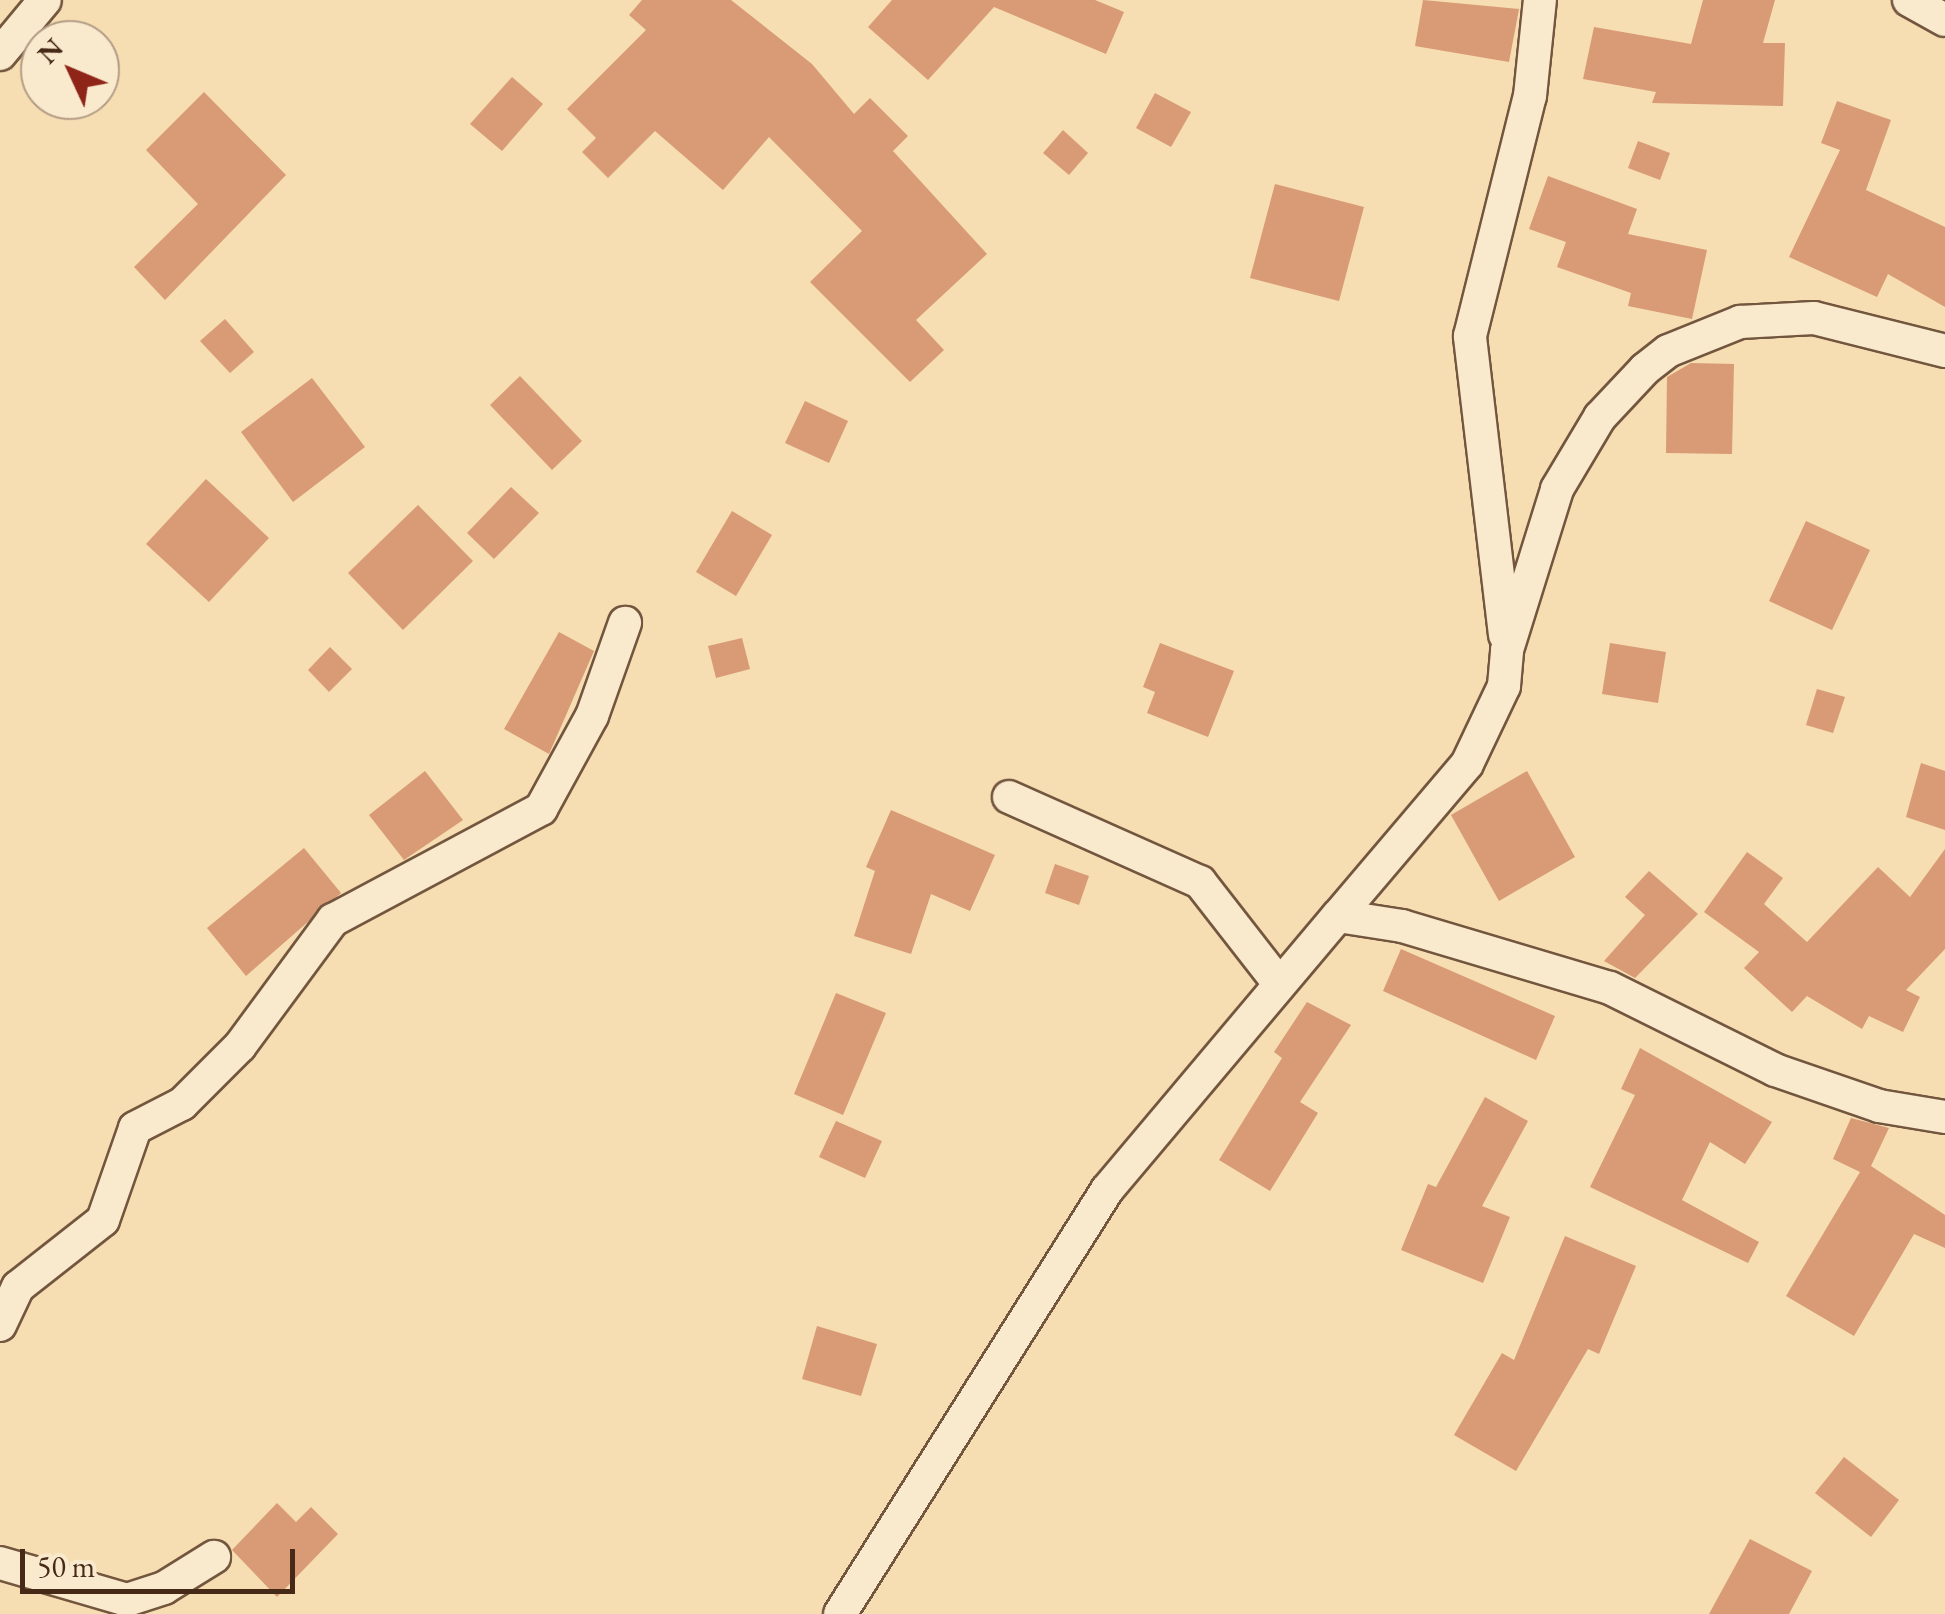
<!DOCTYPE html>
<style>
body{margin:0}
#map{position:relative;width:1945px;height:1614px;overflow:hidden;background:#f6ddb2;font-family:"EB Garamond",serif}
div>[style]{position:absolute}
.building>*{inset:0;background:#d89b75}
.roads{filter:drop-shadow(2px 0 #73563e) drop-shadow(-2px 0 #73563e) drop-shadow(0 2px #73563e) drop-shadow(0 -2px #73563e)}
.minor>*{height:32px;margin:-16px;padding:0 16px;transform-origin:16px;border-radius:16px;background:#f9e9cd}
span{translate:-50% -50%;white-space:nowrap;text-align:center;line-height:1.15;-webkit-text-stroke:8px #f9e9cd;paint-order:stroke}
.north{position:absolute;left:20px;top:20px;width:100px;height:100px;box-sizing:border-box;background:#f9e9cd;border:2px solid #b29c85;border-radius:50%;rotate:314deg;font-size:28px;font-weight:700;line-height:40px;text-align:center;color:#472918}
.north::after{content:'';display:block;margin:auto;width:35px;height:45px;background:#8f2418;clip-path:polygon(50% 0,100% 100%,50% 72%,0 100%)}
.scale{position:absolute;left:20px;top:1549px;width:275px;height:45px;box-sizing:border-box;border:5px solid #472918;border-top:0;padding-left:12px;font-size:30px;line-height:35px;white-space:nowrap;color:#472918;-webkit-text-stroke:8px #f9e9cd;paint-order:stroke}
</style>
<div id="map">
<div class="building">
<div style="clip-path:polygon(642px 0,731px 0,812px 64px,854px 114px,870px 98px,908px 136px,893px 151px,987px 254px,916px 320px,944px 350px,910px 382px,810px 282px,862px 231px,769px 137px,723px 190px,655px 131px,608px 178px,582px 152px,596px 138px,567px 109px,646px 30px,629px 15px)"></div>
<div style="clip-path:polygon(892px 0,1095px 0,1124px 12px,1106px 54px,994px 7px,928px 80px,868px 27px)"></div>
<div style="clip-path:polygon(1423px 0,1519px 9px,1509px 62px,1415px 46px)"></div>
<div style="clip-path:polygon(1703px 0,1775px 0,1763px 43px,1785px 43px,1783px 106px,1652px 103px,1656px 92px,1583px 79px,1594px 27px,1691px 44px)"></div>
<div style="clip-path:polygon(512px 77px,543px 104px,502px 151px,470px 124px)"></div>
<div style="clip-path:polygon(204px 92px,286px 175px,165px 300px,134px 267px,198px 204px,146px 150px)"></div>
<div style="clip-path:polygon(1155px 93px,1191px 112px,1171px 147px,1136px 128px)"></div>
<div style="clip-path:polygon(1837px 101px,1891px 120px,1866px 190px,1945px 227px,1945px 307px,1888px 274px,1877px 297px,1789px 257px,1840px 150px,1821px 143px)"></div>
<div style="clip-path:polygon(1063px 130px,1088px 153px,1069px 175px,1043px 153px)"></div>
<div style="clip-path:polygon(1638px 141px,1670px 153px,1660px 180px,1628px 168px)"></div>
<div style="clip-path:polygon(1548px 176px,1637px 209px,1628px 234px,1707px 250px,1692px 319px,1628px 306px,1631px 293px,1557px 267px,1566px 242px,1529px 229px)"></div>
<div style="clip-path:polygon(1275px 184px,1364px 207px,1339px 301px,1250px 278px)"></div>
<div style="clip-path:polygon(225px 319px,254px 352px,230px 373px,200px 341px)"></div>
<div style="clip-path:polygon(1691px 363px,1734px 364px,1732px 454px,1666px 453px,1667px 377px)"></div>
<div style="clip-path:polygon(520px 376px,582px 441px,552px 470px,490px 405px)"></div>
<div style="clip-path:polygon(312px 378px,365px 447px,293px 502px,241px 432px)"></div>
<div style="clip-path:polygon(805px 401px,848px 421px,829px 463px,785px 443px)"></div>
<div style="clip-path:polygon(206px 479px,269px 538px,209px 602px,146px 544px)"></div>
<div style="clip-path:polygon(511px 487px,539px 513px,494px 559px,467px 533px)"></div>
<div style="clip-path:polygon(418px 505px,473px 561px,403px 630px,348px 573px)"></div>
<div style="clip-path:polygon(732px 511px,772px 535px,736px 596px,696px 572px)"></div>
<div style="clip-path:polygon(1806px 521px,1870px 550px,1832px 630px,1769px 601px)"></div>
<div style="clip-path:polygon(559px 632px,594px 651px,549px 754px,504px 729px)"></div>
<div style="clip-path:polygon(742px 638px,750px 669px,716px 678px,708px 646px)"></div>
<div style="clip-path:polygon(1160px 643px,1234px 671px,1208px 737px,1147px 713px,1155px 692px,1143px 687px)"></div>
<div style="clip-path:polygon(1610px 643px,1666px 652px,1658px 703px,1602px 694px)"></div>
<div style="clip-path:polygon(330px 647px,352px 669px,329px 692px,308px 670px)"></div>
<div style="clip-path:polygon(1817px 689px,1845px 697px,1833px 733px,1806px 725px)"></div>
<div style="clip-path:polygon(1921px 763px,1945px 771px,1945px 830px,1906px 817px)"></div>
<div style="clip-path:polygon(425px 771px,463px 820px,404px 860px,369px 815px)"></div>
<div style="clip-path:polygon(1527px 771px,1575px 857px,1499px 901px,1451px 815px)"></div>
<div style="clip-path:polygon(891px 810px,995px 855px,970px 911px,931px 894px,911px 954px,854px 936px,875px 871px,866px 867px)"></div>
<div style="clip-path:polygon(304px 848px,341px 893px,246px 976px,207px 928px)"></div>
<div style="clip-path:polygon(1945px 849px,1945px 949px,1906px 990px,1920px 997px,1903px 1032px,1869px 1016px,1862px 1029px,1807px 996px,1792px 1012px,1744px 968px,1759px 952px,1704px 912px,1747px 852px,1783px 878px,1764px 904px,1807px 942px,1878px 867px,1910px 897px)"></div>
<div style="clip-path:polygon(1055px 864px,1089px 876px,1079px 905px,1045px 893px)"></div>
<div style="clip-path:polygon(1649px 871px,1698px 914px,1635px 978px,1604px 961px,1645px 915px,1625px 897px)"></div>
<div style="clip-path:polygon(1401px 949px,1555px 1016px,1536px 1060px,1383px 991px)"></div>
<div style="clip-path:polygon(836px 993px,886px 1013px,843px 1115px,794px 1094px)"></div>
<div style="clip-path:polygon(1307px 1002px,1351px 1025px,1300px 1102px,1318px 1113px,1270px 1191px,1219px 1160px,1282px 1058px,1274px 1052px)"></div>
<div style="clip-path:polygon(1640px 1048px,1772px 1122px,1745px 1164px,1710px 1142px,1682px 1200px,1759px 1242px,1748px 1263px,1590px 1187px,1635px 1095px,1621px 1089px)"></div>
<div style="clip-path:polygon(1485px 1097px,1528px 1121px,1482px 1206px,1510px 1217px,1483px 1283px,1401px 1250px,1428px 1184px,1436px 1187px)"></div>
<div style="clip-path:polygon(1851px 1118px,1889px 1128px,1871px 1166px,1945px 1215px,1945px 1248px,1914px 1234px,1854px 1336px,1786px 1296px,1860px 1172px,1833px 1159px)"></div>
<div style="clip-path:polygon(836px 1121px,882px 1141px,865px 1178px,819px 1157px)"></div>
<div style="clip-path:polygon(1565px 1236px,1636px 1266px,1599px 1354px,1588px 1349px,1516px 1471px,1454px 1435px,1502px 1353px,1514px 1360px)"></div>
<div style="clip-path:polygon(817px 1326px,877px 1344px,861px 1396px,802px 1379px)"></div>
<div style="clip-path:polygon(1844px 1457px,1899px 1500px,1871px 1537px,1815px 1493px)"></div>
<div style="clip-path:polygon(277px 1503px,296px 1522px,311px 1507px,338px 1534px,277px 1597px,232px 1550px)"></div>
<div style="clip-path:polygon(1750px 1539px,1812px 1571px,1789px 1614px,1709px 1614px)"></div>
</div>
<div class="roads">
<div class="minor">
<div style="left:1909px;top:0;width:41px;rotate:29.1deg"></div>
<div style="left:0;top:54px;width:70px;rotate:-50.2deg"></div>
<div style="left:1505px;top:635px;width:301px;rotate:-96.7deg"></div>
<div style="left:1470px;top:336px;width:247px;rotate:-76deg"></div>
<div style="left:1530px;top:96px;width:97px;rotate:-84.1deg"></div>
<div style="left:1009px;top:797px;width:209px;rotate:24deg"></div>
<div style="left:1200px;top:882px;width:125px;rotate:52.1deg"></div>
<div style="left:1338px;top:916px;width:199px;rotate:-49.7deg"></div>
<div style="left:1467px;top:764px;width:86px;rotate:-64.6deg"></div>
<div style="left:1504px;top:686px;width:36px;rotate:-85deg"></div>
<div style="left:1507px;top:650px;width:169px;rotate:-72.7deg"></div>
<div style="left:1557px;top:489px;width:84px;rotate:-59.2deg"></div>
<div style="left:1600px;top:417px;width:66px;rotate:-46.8deg"></div>
<div style="left:1645px;top:369px;width:29px;rotate:-38deg"></div>
<div style="left:1668px;top:351px;width:78px;rotate:-21.9deg"></div>
<div style="left:1740px;top:322px;width:74px;rotate:-3.1deg"></div>
<div style="left:1814px;top:318px;width:135px;rotate:14.1deg"></div>
<div style="left:0;top:1325px;width:42px;rotate:-64.7deg"></div>
<div style="left:18px;top:1287px;width:108px;rotate:-38.2deg"></div>
<div style="left:103px;top:1220px;width:97px;rotate:-70.8deg"></div>
<div style="left:135px;top:1128px;width:53px;rotate:-27.1deg"></div>
<div style="left:182px;top:1104px;width:82px;rotate:-45deg"></div>
<div style="left:240px;top:1046px;width:157px;rotate:-53.6deg"></div>
<div style="left:333px;top:920px;width:236px;rotate:-28.1deg"></div>
<div style="left:541px;top:809px;width:106px;rotate:-61.3deg"></div>
<div style="left:592px;top:716px;width:99px;rotate:-70.5deg"></div>
<div style="left:0;top:1563px;width:132px;rotate:16.2deg"></div>
<div style="left:127px;top:1600px;width:39px;rotate:-18deg"></div>
<div style="left:164px;top:1588px;width:59px;rotate:-31.8deg"></div>
<div style="left:840px;top:1614px;width:501px;rotate:-57.8deg"></div>
<div style="left:1107px;top:1190px;width:358px;rotate:-49.9deg"></div>
<div style="left:1338px;top:916px;width:65px;rotate:8.9deg"></div>
<div style="left:1402px;top:926px;width:217px;rotate:16.6deg"></div>
<div style="left:1610px;top:988px;width:184px;rotate:26.4deg"></div>
<div style="left:1775px;top:1070px;width:110px;rotate:19.1deg"></div>
<div style="left:1879px;top:1106px;width:67px;rotate:9.5deg"></div>
</div>
</div>
<div class="north">N</div>
<div class="scale">50 m</div>
</div>
